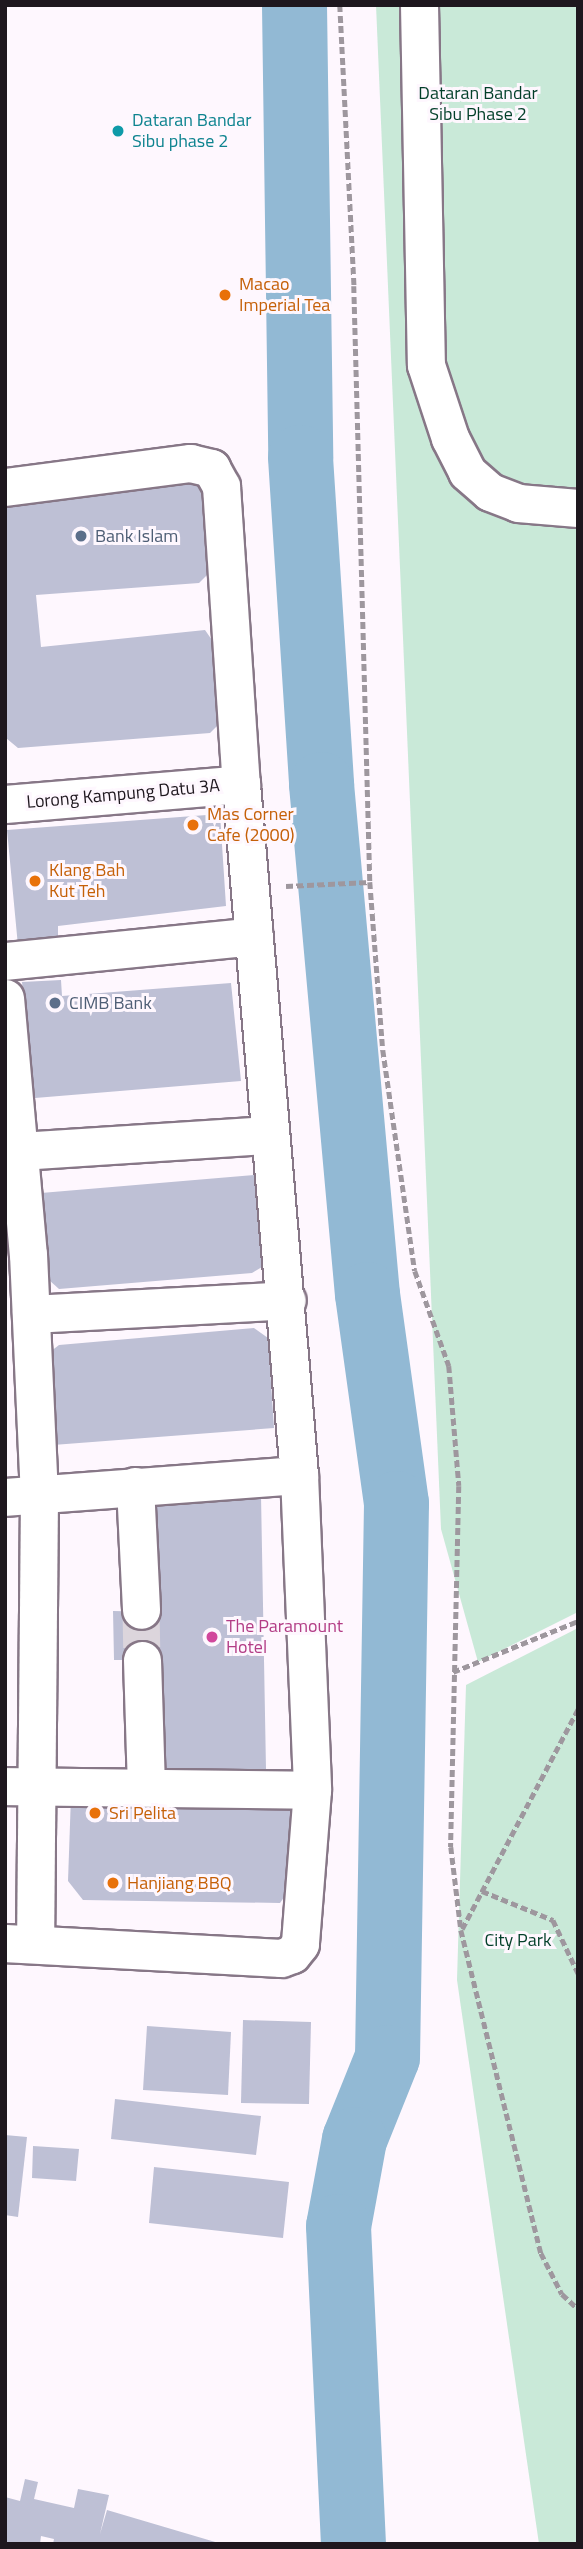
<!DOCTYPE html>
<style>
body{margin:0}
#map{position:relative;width:583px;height:2549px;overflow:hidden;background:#fef7fe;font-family:"Titillium Web",sans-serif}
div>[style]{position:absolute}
.green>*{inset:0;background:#c9e9d8}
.river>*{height:65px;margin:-32.5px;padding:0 32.5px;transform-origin:32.5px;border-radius:32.5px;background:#92b9d4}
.building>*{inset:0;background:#bec0d5}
.minor-tunnel>*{height:37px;margin-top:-18.5px;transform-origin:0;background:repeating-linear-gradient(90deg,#dcd5dc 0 37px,transparent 0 55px)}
.path>*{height:4.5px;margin-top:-2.25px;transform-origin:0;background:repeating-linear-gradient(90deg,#9e979e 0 7px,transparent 0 10.5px)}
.roads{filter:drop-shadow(2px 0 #877787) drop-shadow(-2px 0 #877787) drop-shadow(0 2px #877787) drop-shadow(0 -2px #877787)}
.minor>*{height:37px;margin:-18.5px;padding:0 18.5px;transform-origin:18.5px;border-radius:18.5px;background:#fff}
.dots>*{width:19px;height:19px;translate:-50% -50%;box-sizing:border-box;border:4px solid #fef7fe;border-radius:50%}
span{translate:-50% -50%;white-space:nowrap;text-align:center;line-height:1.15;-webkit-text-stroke:6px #fef7fe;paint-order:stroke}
.park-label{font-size:18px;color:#023f29}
.culture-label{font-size:18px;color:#0d838f}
.left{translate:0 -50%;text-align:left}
.food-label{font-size:18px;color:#c56008}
.service-label{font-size:18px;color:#4e5e75}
.street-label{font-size:18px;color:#1e171e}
.hotel-label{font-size:18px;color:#b23c85}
.frame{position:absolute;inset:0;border:7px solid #1e171e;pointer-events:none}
</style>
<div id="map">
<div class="green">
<div style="clip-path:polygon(376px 5px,578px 5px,578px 1612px,478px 1662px,441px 1529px)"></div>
<div style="clip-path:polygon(578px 1628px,578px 2544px,539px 2544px,457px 1980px,466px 1685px)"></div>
</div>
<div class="river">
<div style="left:294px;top:5px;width:452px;rotate:89.2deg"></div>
<div style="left:300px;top:457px;width:328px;rotate:86.3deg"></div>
<div style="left:321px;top:784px;width:512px;rotate:84.85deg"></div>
<div style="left:367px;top:1294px;width:211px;rotate:82.1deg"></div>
<div style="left:396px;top:1503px;width:554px;rotate:90.93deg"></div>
<div style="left:387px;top:2057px;width:88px;rotate:111.9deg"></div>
<div style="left:354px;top:2139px;width:88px;rotate:100.4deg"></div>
<div style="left:338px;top:2226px;width:318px;rotate:87.3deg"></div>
</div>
<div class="building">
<div style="clip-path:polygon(195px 480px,203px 489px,210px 572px,199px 583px,36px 595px,41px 647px,205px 630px,214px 643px,220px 723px,210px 733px,18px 748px,6px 738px,5px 729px,5px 498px)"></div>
<div style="clip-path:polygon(220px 814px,226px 906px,58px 926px,58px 944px,18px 946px,7px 830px)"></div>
<div style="clip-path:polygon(61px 980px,62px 996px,231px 983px,241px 1081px,35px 1098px,22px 982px)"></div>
<div style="clip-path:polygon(254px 1175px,262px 1267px,252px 1273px,59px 1289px,49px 1280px,41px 1193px)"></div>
<div style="clip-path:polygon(254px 1328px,268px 1338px,274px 1428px,53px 1445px,50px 1352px,59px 1345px)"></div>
<div style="clip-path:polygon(261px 1495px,266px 1769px,259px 1778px,162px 1770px,142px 1660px,114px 1660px,113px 1611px,160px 1612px,155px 1496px)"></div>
<div style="clip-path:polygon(71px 1796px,295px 1804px,292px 1886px,280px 1903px,83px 1900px,68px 1881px)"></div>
<div style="clip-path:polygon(243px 2020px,311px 2022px,309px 2104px,241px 2103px)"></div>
<div style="clip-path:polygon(147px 2026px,231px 2032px,228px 2095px,143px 2090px)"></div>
<div style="clip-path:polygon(115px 2099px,261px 2116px,256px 2155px,111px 2139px)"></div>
<div style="clip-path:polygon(5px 2135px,27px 2137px,18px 2217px,5px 2215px)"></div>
<div style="clip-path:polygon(33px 2146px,79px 2149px,76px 2181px,32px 2178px)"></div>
<div style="clip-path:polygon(154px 2167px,289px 2182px,283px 2238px,149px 2223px)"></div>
<div style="clip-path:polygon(25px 2479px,38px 2482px,34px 2499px,74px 2508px,78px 2489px,109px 2495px,100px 2534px,107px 2510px,222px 2544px,53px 2544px,54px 2539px,41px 2536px,40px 2544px,5px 2544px,5px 2497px,20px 2501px)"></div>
</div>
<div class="minor-tunnel">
<div style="left:141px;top:1610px;width:50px;rotate:88.9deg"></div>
</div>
<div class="path">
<div style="left:340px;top:5px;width:281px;rotate:87.1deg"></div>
<div style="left:354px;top:286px;width:596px;rotate:88.46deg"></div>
<div style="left:370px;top:882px;width:169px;rotate:85.6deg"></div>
<div style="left:383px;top:1050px;width:223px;rotate:81.8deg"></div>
<div style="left:415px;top:1271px;width:101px;rotate:70.3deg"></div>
<div style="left:449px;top:1366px;width:120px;rotate:85.2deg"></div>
<div style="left:459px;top:1486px;width:361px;rotate:91.3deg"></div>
<div style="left:451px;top:1847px;width:84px;rotate:83.1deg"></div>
<div style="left:461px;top:1930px;width:333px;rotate:76.1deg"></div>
<div style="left:541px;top:2253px;width:46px;rotate:62.9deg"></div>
<div style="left:562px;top:2294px;width:22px;rotate:43deg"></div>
<div style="left:286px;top:886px;width:84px;rotate:-2.7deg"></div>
<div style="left:453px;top:1672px;width:135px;rotate:-22.2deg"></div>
<div style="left:482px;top:1891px;width:77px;rotate:22.2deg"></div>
<div style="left:553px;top:1920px;width:59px;rotate:64.7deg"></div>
<div style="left:462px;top:1929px;width:249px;rotate:-62.2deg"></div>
</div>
<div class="roads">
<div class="minor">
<div style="left:419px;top:5px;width:360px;rotate:88.9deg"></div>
<div style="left:426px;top:365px;width:77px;rotate:71.8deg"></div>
<div style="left:450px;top:438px;width:38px;rotate:63deg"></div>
<div style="left:467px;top:472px;width:30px;rotate:41deg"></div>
<div style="left:490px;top:492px;width:30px;rotate:21deg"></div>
<div style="left:518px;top:503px;width:60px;rotate:4.8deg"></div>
<div style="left:5px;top:487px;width:187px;rotate:-7.4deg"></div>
<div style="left:190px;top:463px;width:22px;rotate:13deg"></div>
<div style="left:211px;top:468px;width:21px;rotate:61deg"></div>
<div style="left:221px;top:486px;width:299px;rotate:86.2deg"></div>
<div style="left:241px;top:784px;width:693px;rotate:85.2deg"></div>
<div style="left:299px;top:1475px;width:315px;rotate:87.6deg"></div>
<div style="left:312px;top:1790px;width:154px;rotate:94.5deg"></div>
<div style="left:300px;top:1944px;width:13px;rotate:129deg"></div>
<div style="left:292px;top:1954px;width:12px;rotate:160deg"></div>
<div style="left:281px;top:1958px;width:276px;rotate:-176.9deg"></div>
<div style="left:5px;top:804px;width:237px;rotate:-4.8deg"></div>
<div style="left:5px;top:961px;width:250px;rotate:-5.7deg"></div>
<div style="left:5px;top:998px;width:257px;rotate:84.9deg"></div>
<div style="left:28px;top:1254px;width:241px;rotate:87.4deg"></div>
<div style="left:39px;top:1495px;width:446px;rotate:90.5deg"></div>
<div style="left:19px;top:1151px;width:251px;rotate:-3.7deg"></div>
<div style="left:31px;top:1314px;width:256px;rotate:-3.1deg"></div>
<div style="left:135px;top:1486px;width:124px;rotate:87.2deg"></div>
<div style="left:5px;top:1497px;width:295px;rotate:-4.3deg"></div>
<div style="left:142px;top:1660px;width:124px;rotate:88.2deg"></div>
<div style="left:5px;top:1786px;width:307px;rotate:0.7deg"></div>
</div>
</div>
<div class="dots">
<div style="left:118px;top:131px;background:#0f9aa8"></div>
<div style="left:225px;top:295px;background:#e8710a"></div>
<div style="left:81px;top:536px;background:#5c6f8a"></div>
<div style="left:193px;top:825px;background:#e8710a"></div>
<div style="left:35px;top:881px;background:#e8710a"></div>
<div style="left:55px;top:1003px;background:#5c6f8a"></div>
<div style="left:212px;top:1637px;background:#d1479c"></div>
<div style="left:95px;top:1813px;background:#e8710a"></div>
<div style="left:113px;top:1883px;background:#e8710a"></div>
</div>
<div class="park-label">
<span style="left:478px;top:104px">Dataran Bandar<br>Sibu Phase 2</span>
<span style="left:518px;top:1940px">City Park</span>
</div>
<div class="culture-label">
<span class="left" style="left:132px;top:131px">Dataran Bandar<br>Sibu phase 2</span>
</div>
<div class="food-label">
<span class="left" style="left:239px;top:295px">Macao<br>Imperial Tea</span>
<span class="left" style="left:207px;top:825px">Mas Corner<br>Cafe (2000)</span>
<span class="left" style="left:49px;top:881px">Klang Bah<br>Kut Teh</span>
<span class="left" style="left:109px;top:1813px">Sri Pelita</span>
<span class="left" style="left:127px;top:1883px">Hanjiang BBQ</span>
</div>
<div class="service-label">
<span class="left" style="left:95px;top:536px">Bank Islam</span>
<span class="left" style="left:69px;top:1003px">CIMB Bank</span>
</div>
<div class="street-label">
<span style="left:123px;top:794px;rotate:-5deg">Lorong Kampung Datu 3A</span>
</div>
<div class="hotel-label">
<span class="left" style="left:226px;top:1637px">The Paramount<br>Hotel</span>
</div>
<div class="frame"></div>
</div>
